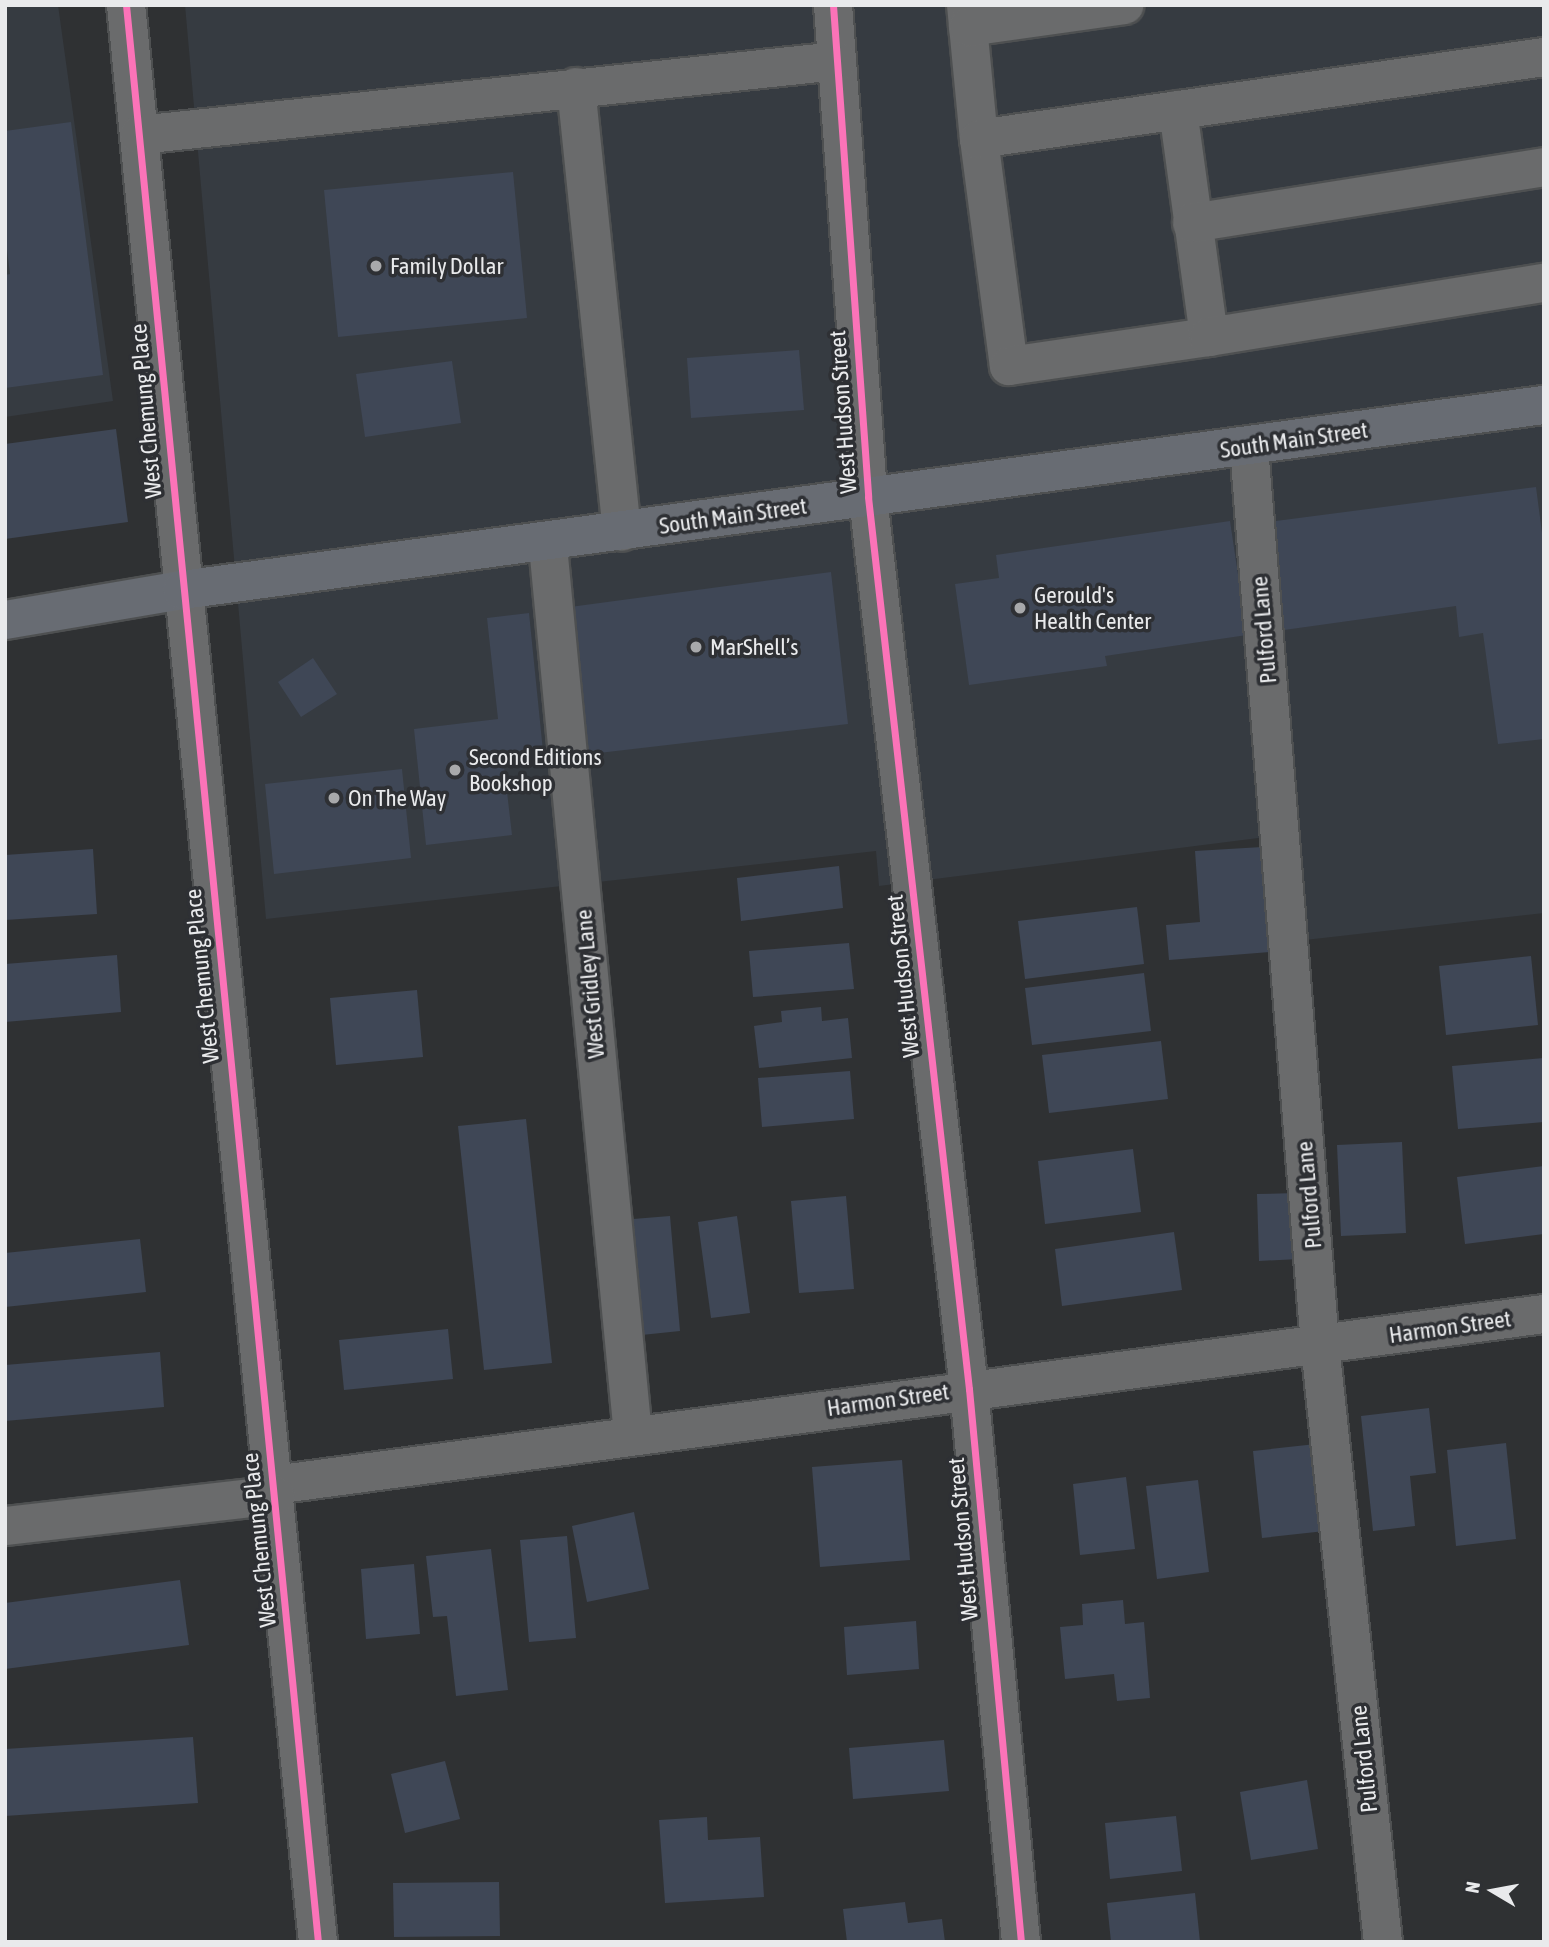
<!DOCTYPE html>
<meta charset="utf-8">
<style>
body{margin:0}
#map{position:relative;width:1549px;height:1947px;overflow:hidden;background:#2f3133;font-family:"Asap Condensed",sans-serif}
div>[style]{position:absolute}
.built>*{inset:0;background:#363b41}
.building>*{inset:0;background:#3f4756}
.roads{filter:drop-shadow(2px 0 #4e5051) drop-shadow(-2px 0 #4e5051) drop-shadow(0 2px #4e5051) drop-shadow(0 -2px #4e5051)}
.minor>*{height:38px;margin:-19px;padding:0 19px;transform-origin:19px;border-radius:19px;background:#6a6b6c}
.major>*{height:38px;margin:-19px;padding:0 19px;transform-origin:19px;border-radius:19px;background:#686c73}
.cycleway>*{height:7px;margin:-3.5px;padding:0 3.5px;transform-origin:3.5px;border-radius:3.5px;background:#fb73b8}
.dots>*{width:19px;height:19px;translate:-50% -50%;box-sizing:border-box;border:4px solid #2e3034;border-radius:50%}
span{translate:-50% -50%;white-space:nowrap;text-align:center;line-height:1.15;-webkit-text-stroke:7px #2e3034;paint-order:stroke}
.poi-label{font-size:23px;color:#e9eaec}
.left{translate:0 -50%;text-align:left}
.street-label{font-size:23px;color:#e9eaec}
.frame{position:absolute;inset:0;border:7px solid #e9eaec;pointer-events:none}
.north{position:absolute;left:1458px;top:1856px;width:70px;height:70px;-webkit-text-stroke:5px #2e3034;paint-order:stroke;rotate:280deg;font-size:19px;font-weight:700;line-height:28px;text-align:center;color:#e9eaec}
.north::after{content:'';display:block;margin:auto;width:24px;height:32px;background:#e9eaec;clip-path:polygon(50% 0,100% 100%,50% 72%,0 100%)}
</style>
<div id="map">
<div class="built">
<div style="clip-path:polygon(58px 5px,113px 401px,5px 417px,5px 6px)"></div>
<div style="clip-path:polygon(185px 5px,1544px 5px,1544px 913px,1305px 940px,1298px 833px,879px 886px,876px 851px,266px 919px)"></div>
</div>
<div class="building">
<div style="clip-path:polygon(71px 122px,103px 375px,5px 388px,5px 275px,10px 274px,5px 234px,5px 131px)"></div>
<div style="clip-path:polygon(513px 172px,527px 318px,338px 337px,324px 190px)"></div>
<div style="clip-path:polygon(799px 350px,804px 410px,691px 418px,687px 358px)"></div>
<div style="clip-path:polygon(452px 361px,461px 423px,365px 437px,356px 374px)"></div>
<div style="clip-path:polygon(116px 429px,128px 522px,5px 539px,5px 444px)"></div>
<div style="clip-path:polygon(1536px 487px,1544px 548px,1544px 739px,1498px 744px,1483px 633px,1459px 637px,1456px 606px,1284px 630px,1269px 522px)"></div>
<div style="clip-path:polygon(1230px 521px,1247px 635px,1105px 656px,1107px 666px,969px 685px,955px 584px,999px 578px,996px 555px)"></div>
<div style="clip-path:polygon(831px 572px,848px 724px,573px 756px,555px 609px)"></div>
<div style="clip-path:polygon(529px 613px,544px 761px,504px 766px,512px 835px,426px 845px,414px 729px,498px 719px,487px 618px)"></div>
<div style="clip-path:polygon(313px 658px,337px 694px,301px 717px,278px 682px)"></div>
<div style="clip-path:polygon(402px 769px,411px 858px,274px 874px,265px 784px)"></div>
<div style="clip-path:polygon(1262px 847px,1270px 952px,1169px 960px,1166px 925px,1200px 922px,1195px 851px)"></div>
<div style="clip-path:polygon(93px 849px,97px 914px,5px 920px,5px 855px)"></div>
<div style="clip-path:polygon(839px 866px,843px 908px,741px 921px,737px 878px)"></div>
<div style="clip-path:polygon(1137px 907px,1144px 964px,1025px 979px,1018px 921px)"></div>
<div style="clip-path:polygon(849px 943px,854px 989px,753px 997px,749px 951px)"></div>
<div style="clip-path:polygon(117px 955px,121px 1012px,5px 1022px,5px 964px)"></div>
<div style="clip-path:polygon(1531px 956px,1538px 1025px,1446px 1035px,1439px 966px)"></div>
<div style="clip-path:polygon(1144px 973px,1151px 1031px,1032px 1045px,1025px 988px)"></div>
<div style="clip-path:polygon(417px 990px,423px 1057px,336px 1065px,330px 998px)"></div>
<div style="clip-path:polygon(821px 1007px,822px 1021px,848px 1018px,852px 1058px,759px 1068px,754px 1026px,782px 1022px,781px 1011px)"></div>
<div style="clip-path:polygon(1161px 1041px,1168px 1099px,1049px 1113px,1042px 1055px)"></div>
<div style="clip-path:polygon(1544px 1058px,1544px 1122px,1458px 1129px,1452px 1066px)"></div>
<div style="clip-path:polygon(850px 1071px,854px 1119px,762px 1127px,758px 1078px)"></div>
<div style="clip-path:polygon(526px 1119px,552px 1363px,484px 1370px,458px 1126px)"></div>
<div style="clip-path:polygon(1402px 1142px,1406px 1233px,1341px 1236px,1337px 1145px)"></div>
<div style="clip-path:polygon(1133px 1149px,1141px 1212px,1045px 1224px,1038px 1161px)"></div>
<div style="clip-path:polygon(1544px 1166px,1544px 1234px,1465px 1244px,1457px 1177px)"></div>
<div style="clip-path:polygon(1297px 1193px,1299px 1259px,1259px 1261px,1257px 1194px)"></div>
<div style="clip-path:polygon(846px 1196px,854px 1289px,799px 1293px,791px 1201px)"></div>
<div style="clip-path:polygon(670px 1216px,680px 1331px,632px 1336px,621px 1220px)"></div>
<div style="clip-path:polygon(737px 1216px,750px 1313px,711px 1318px,698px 1222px)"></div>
<div style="clip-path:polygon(1174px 1232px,1182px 1290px,1062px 1306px,1055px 1249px)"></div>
<div style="clip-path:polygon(140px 1239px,146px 1292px,5px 1307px,5px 1253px)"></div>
<div style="clip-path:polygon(448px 1329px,453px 1379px,344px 1390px,339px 1340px)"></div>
<div style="clip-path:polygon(160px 1352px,164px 1407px,5px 1421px,5px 1365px)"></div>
<div style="clip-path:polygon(1429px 1408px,1436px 1473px,1410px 1476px,1415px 1526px,1373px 1531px,1361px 1416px)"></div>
<div style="clip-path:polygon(1506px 1443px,1516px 1539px,1456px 1546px,1447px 1450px)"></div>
<div style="clip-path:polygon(1316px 1444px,1325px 1531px,1262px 1538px,1253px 1451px)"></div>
<div style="clip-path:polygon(902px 1460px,910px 1560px,820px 1567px,812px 1467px)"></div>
<div style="clip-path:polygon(1126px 1477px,1135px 1549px,1080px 1555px,1073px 1484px)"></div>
<div style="clip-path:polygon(1198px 1480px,1209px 1572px,1157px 1579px,1146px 1486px)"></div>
<div style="clip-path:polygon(634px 1512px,649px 1589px,587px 1602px,572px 1526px)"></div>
<div style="clip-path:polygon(567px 1536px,576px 1638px,529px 1642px,520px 1540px)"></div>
<div style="clip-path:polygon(491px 1549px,508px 1690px,456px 1696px,447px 1616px,433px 1617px,426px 1556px)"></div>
<div style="clip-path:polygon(414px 1564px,420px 1634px,366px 1639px,361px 1569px)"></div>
<div style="clip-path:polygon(180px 1580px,189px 1645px,5px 1669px,5px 1603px)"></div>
<div style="clip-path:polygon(1123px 1600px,1125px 1624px,1144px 1622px,1150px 1698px,1117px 1701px,1114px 1674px,1065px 1679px,1060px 1627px,1083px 1625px,1082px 1604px)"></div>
<div style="clip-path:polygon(916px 1621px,919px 1669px,847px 1675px,844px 1627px)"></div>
<div style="clip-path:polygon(193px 1737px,198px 1803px,5px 1816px,5px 1749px)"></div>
<div style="clip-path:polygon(944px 1740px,949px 1791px,853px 1799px,849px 1748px)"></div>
<div style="clip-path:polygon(445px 1761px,460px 1819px,405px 1833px,391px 1774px)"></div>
<div style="clip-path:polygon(1307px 1780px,1318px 1849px,1251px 1860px,1240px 1792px)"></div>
<div style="clip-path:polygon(1176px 1816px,1182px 1871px,1110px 1879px,1105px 1823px)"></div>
<div style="clip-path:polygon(707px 1817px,708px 1840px,760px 1837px,764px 1897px,665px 1903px,659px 1820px)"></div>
<div style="clip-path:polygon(499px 1882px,500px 1936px,394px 1937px,393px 1883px)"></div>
<div style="clip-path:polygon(1195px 1893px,1200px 1942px,1111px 1942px,1107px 1903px)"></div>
<div style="clip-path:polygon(905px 1902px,908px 1923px,942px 1919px,945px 1942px,847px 1942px,843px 1909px)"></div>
</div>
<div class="roads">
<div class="minor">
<div style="left:126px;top:5px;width:1946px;rotate:84.34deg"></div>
<div style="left:833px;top:5px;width:493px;rotate:85.9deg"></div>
<div style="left:868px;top:497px;width:898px;rotate:83.54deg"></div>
<div style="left:969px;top:1389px;width:555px;rotate:84.63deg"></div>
<div style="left:966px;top:5px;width:135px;rotate:84.5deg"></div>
<div style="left:979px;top:139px;width:229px;rotate:82.5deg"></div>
<div style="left:1009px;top:366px;width:202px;rotate:-8.3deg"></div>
<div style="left:968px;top:27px;width:158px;rotate:-8deg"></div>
<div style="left:576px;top:87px;width:447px;rotate:84.1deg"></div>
<div style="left:1178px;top:110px;width:229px;rotate:82.2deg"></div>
<div style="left:1209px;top:337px;width:339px;rotate:-9.2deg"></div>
<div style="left:139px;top:135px;width:702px;rotate:-6.05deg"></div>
<div style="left:979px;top:139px;width:571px;rotate:-8.26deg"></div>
<div style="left:1192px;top:223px;width:356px;rotate:-9deg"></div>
<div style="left:1249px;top:447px;width:901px;rotate:85.48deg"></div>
<div style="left:1320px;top:1345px;width:600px;rotate:83.98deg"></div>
<div style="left:560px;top:540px;width:13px;rotate:153deg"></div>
<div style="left:548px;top:546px;width:893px;rotate:84.54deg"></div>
<div style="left:274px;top:1485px;width:1281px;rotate:-7.67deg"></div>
<div style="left:5px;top:1526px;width:272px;rotate:-6.5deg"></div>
</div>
<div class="major">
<div style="left:5px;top:620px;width:180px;rotate:-9.6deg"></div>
<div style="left:182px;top:590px;width:1375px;rotate:-7.74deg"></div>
</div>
</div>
<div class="cycleway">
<div style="left:126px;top:5px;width:1946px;rotate:84.34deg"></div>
<div style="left:833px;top:5px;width:493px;rotate:85.9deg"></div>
<div style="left:868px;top:497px;width:898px;rotate:83.54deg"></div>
<div style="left:969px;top:1389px;width:555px;rotate:84.63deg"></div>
</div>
<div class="dots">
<div style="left:376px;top:266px;background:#a8a9ab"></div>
<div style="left:1020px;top:608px;background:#a8a9ab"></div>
<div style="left:696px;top:647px;background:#a8a9ab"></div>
<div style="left:455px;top:770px;background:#a8a9ab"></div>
<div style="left:334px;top:798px;background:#a8a9ab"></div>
</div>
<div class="poi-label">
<span class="left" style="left:390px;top:266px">Family Dollar</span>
<span class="left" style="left:1034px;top:608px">Gerould's<br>Health Center</span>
<span class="left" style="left:710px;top:647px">MarShell’s</span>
<span class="left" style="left:469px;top:770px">Second Editions<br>Bookshop</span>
<span class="left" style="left:348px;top:798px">On The Way</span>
</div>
<div class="street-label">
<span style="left:146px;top:411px;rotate:-95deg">West Chemung Place</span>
<span style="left:843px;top:412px;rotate:-94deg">West Hudson Street</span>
<span style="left:1294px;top:440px;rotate:-8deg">South Main Street</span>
<span style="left:733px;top:516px;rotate:-8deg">South Main Street</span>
<span style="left:1264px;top:630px;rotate:-95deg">Pulford Lane</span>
<span style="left:202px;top:976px;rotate:-96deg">West Chemung Place</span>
<span style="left:903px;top:976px;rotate:-96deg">West Hudson Street</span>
<span style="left:590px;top:984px;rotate:-95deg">West Gridley Lane</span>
<span style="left:1309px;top:1195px;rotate:-95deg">Pulford Lane</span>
<span style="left:1450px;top:1327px;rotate:-8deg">Harmon Street</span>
<span style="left:888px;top:1400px;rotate:-8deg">Harmon Street</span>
<span style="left:963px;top:1539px;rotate:-95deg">West Hudson Street</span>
<span style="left:259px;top:1540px;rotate:-96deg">West Chemung Place</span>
<span style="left:1364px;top:1759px;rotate:-96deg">Pulford Lane</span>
</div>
<div class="frame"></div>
<div class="north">N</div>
</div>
